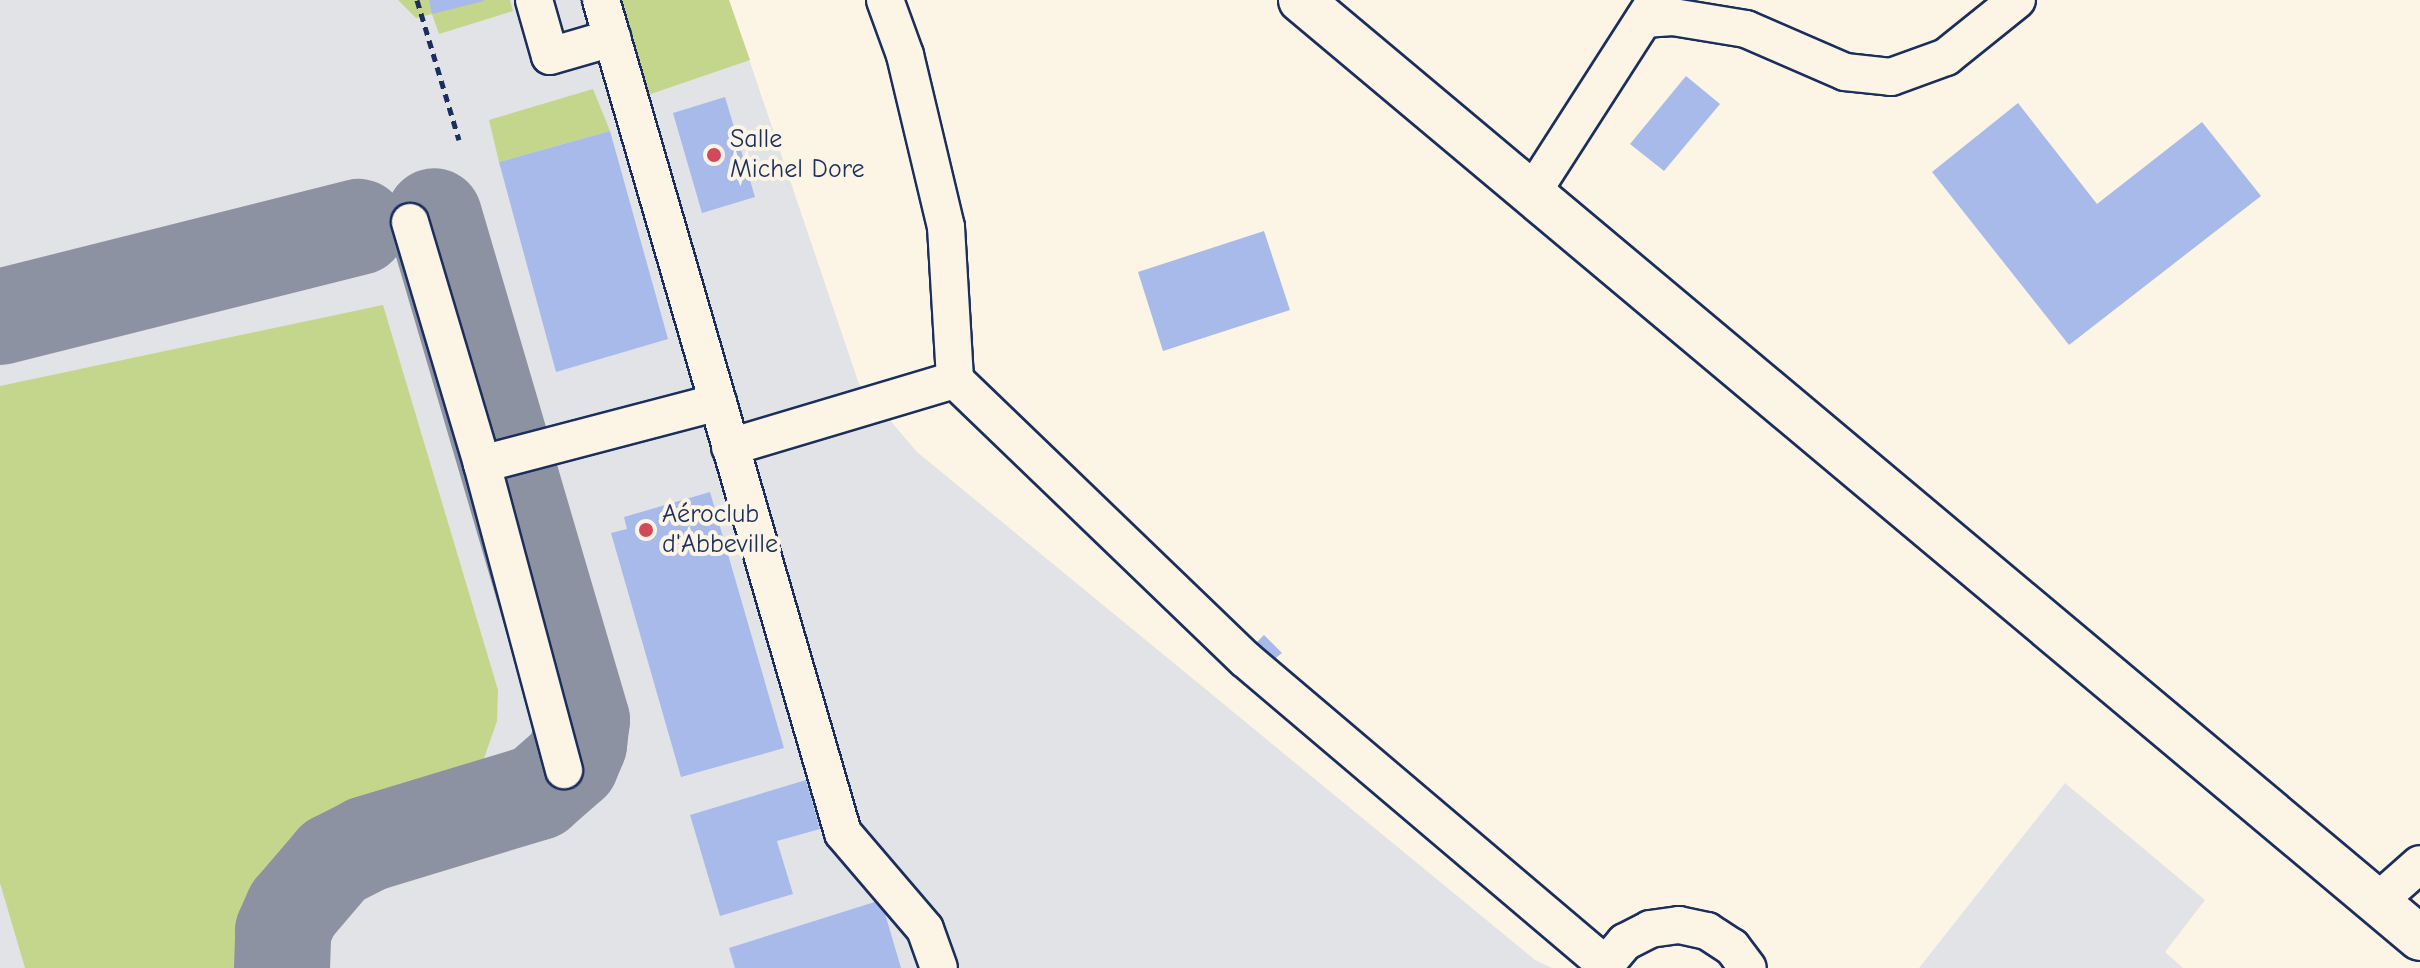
<!DOCTYPE html>
<meta charset="utf-8">
<style>
body{margin:0}
#map{position:relative;width:2420px;height:968px;overflow:hidden;background:#fcf5e5;font-family:"Comic Neue",sans-serif}
div>[style]{position:absolute}
.built>*{inset:0;background:#e2e3e6}
.green>*{inset:0;background:#c4d68b}
.taxiway>*{height:96px;margin:-48px;padding:0 48px;transform-origin:48px;border-radius:48px;background:#8c92a2}
.building>*{inset:0;background:#a7bae9}
.path>*{height:5px;margin-top:-2.5px;transform-origin:0;background:repeating-linear-gradient(90deg,#1b2f5e 0 8px,transparent 0 14px)}
.roads{filter:drop-shadow(2px 0 #1b2f5e) drop-shadow(-2px 0 #1b2f5e) drop-shadow(0 2px #1b2f5e) drop-shadow(0 -2px #1b2f5e)}
.minor>*{height:36px;margin:-18px;padding:0 18px;transform-origin:18px;border-radius:18px;background:#fcf5e5}
.major>*{height:44px;margin:-22px;padding:0 22px;transform-origin:22px;border-radius:22px;background:#fcf5e5}
.dots>*{width:22px;height:22px;translate:-50% -50%;box-sizing:border-box;border:4px solid #fcf5e5;border-radius:50%}
span{translate:-50% -50%;white-space:nowrap;text-align:center;line-height:1.15;-webkit-text-stroke:8px #fcf5e5;paint-order:stroke}
.poi-label{font-size:26px;color:#1b2f5e}
.left{translate:0 -50%;text-align:left}
</style>
<div id="map">
<div class="built">
<div style="clip-path:polygon(0 0,729px 0,859px 384px,917px 452px,1535px 960px,1552px 968px,0 968px)"></div>
<div style="clip-path:polygon(2065px 783px,2205px 900px,2165px 952px,2183px 968px,1919px 968px)"></div>
</div>
<div class="green">
<div style="clip-path:polygon(398px 0,510px 0,513px 11px,439px 34px,432px 14px,416px 18px)"></div>
<div style="clip-path:polygon(614px 0,729px 0,750px 60px,642px 97px)"></div>
<div style="clip-path:polygon(593px 89px,610px 131px,499px 162px,489px 120px)"></div>
<div style="clip-path:polygon(383px 305px,498px 690px,497px 721px,482px 764px,442px 799px,355px 827px,296px 866px,267px 913px,258px 968px,25px 968px,0 883px,0 386px)"></div>
</div>
<div class="taxiway">
<div style="left:0;top:317px;width:370px;rotate:-14.1deg"></div>
<div style="left:282px;top:968px;width:37px;rotate:-88deg"></div>
<div style="left:283px;top:931px;width:24px;rotate:-66deg"></div>
<div style="left:293px;top:909px;width:63px;rotate:-49.5deg"></div>
<div style="left:334px;top:861px;width:37px;rotate:-27deg"></div>
<div style="left:367px;top:844px;width:179px;rotate:-16.9deg"></div>
<div style="left:538px;top:792px;width:44px;rotate:-41.3deg"></div>
<div style="left:571px;top:763px;width:21px;rotate:-67deg"></div>
<div style="left:579px;top:744px;width:24px;rotate:-83deg"></div>
<div style="left:582px;top:720px;width:525px;rotate:-106.36deg"></div>
</div>
<div class="building">
<div style="clip-path:polygon(429px 0,484px 0,484px 1px,432px 14px)"></div>
<div style="clip-path:polygon(1686px 76px,1720px 104px,1664px 171px,1630px 144px)"></div>
<div style="clip-path:polygon(725px 97px,755px 197px,702px 213px,673px 113px)"></div>
<div style="clip-path:polygon(2018px 103px,2097px 204px,2202px 122px,2261px 196px,2069px 345px,1932px 172px)"></div>
<div style="clip-path:polygon(610px 131px,668px 339px,556px 372px,499px 162px)"></div>
<div style="clip-path:polygon(1264px 231px,1290px 310px,1163px 351px,1138px 272px)"></div>
<div style="clip-path:polygon(710px 492px,784px 748px,681px 777px,611px 533px,627px 529px,624px 517px)"></div>
<div style="clip-path:polygon(1264px 635px,1282px 653px,1272px 661px,1255px 644px)"></div>
<div style="clip-path:polygon(806px 780px,820px 829px,777px 841px,793px 894px,720px 916px,690px 815px)"></div>
<div style="clip-path:polygon(881px 900px,901px 968px,735px 968px,729px 948px)"></div>
</div>
<div class="path">
<div style="left:417px;top:0;width:146px;rotate:73.3deg"></div>
</div>
<div class="roads">
<div class="minor">
<div style="left:534px;top:0;width:58px;rotate:74.1deg"></div>
<div style="left:550px;top:56px;width:65px;rotate:-16.2deg"></div>
<div style="left:601px;top:0;width:867px;rotate:73.8deg"></div>
<div style="left:843px;top:833px;width:126px;rotate:49.5deg"></div>
<div style="left:925px;top:929px;width:41px;rotate:70.3deg"></div>
<div style="left:885px;top:0;width:59px;rotate:70deg"></div>
<div style="left:905px;top:55px;width:177px;rotate:76.6deg"></div>
<div style="left:946px;top:227px;width:153px;rotate:86.6deg"></div>
<div style="left:955px;top:380px;width:402px;rotate:43.9deg"></div>
<div style="left:1245px;top:659px;width:472px;rotate:40.3deg"></div>
<div style="left:1644px;top:19px;width:29px;rotate:-4deg"></div>
<div style="left:1673px;top:17px;width:74px;rotate:9.3deg"></div>
<div style="left:1746px;top:29px;width:108px;rotate:23.5deg"></div>
<div style="left:1845px;top:72px;width:46px;rotate:6.2deg"></div>
<div style="left:1891px;top:77px;width:59px;rotate:-20deg"></div>
<div style="left:1946px;top:57px;width:91px;rotate:-38.8deg"></div>
<div style="left:1532px;top:193px;width:229px;rotate:-57.3deg"></div>
<div style="left:410px;top:222px;width:252px;rotate:73.4deg"></div>
<div style="left:482px;top:464px;width:244px;rotate:-14.7deg"></div>
<div style="left:730px;top:447px;width:235px;rotate:-16.6deg"></div>
<div style="left:482px;top:464px;width:317px;rotate:75deg"></div>
<div style="left:2377px;top:902px;width:57px;rotate:-41.5deg"></div>
<div style="left:1603px;top:968px;width:34px;rotate:-50deg"></div>
<div style="left:1625px;top:942px;width:28px;rotate:-27deg"></div>
<div style="left:1650px;top:929px;width:29px;rotate:-8deg"></div>
<div style="left:1679px;top:925px;width:29px;rotate:12deg"></div>
<div style="left:1707px;top:931px;width:30px;rotate:33deg"></div>
<div style="left:1732px;top:947px;width:26px;rotate:53deg"></div>
</div>
<div class="major">
<div style="left:1301px;top:0;width:1460px;rotate:39.97deg"></div>
</div>
</div>
<div class="dots">
<div style="left:714px;top:155px;background:#d1495b"></div>
<div style="left:646px;top:530px;background:#d1495b"></div>
</div>
<div class="poi-label">
<span class="left" style="left:730px;top:155px">Salle<br>Michel Dore</span>
<span class="left" style="left:662px;top:530px">Aéroclub<br>d'Abbeville</span>
</div>
</div>
